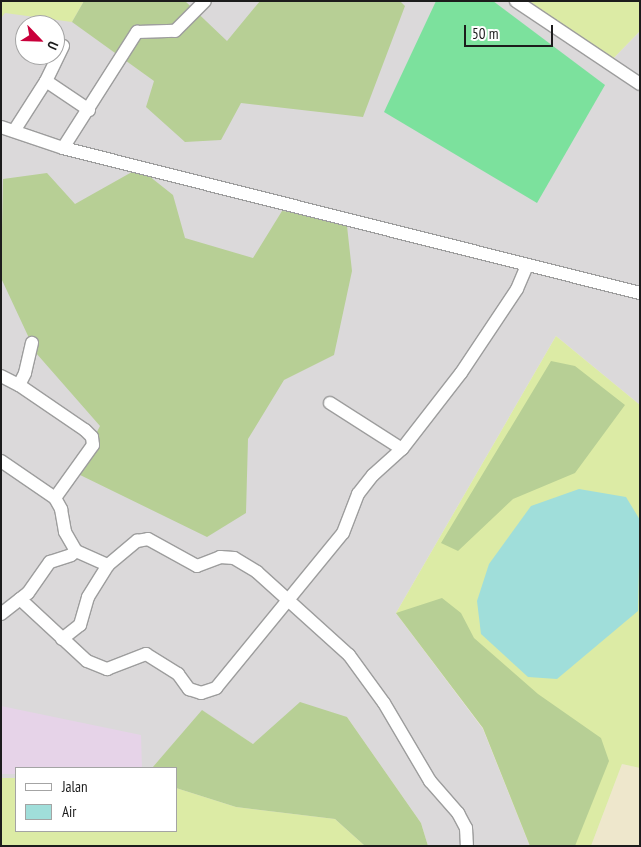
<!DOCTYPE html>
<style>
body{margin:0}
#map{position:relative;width:641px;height:847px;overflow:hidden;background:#eee6e2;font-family:"PT Sans Narrow",sans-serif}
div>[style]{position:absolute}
.residential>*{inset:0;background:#dbd9da}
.industrial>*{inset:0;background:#e6d3e8}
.farmland>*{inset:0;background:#eee7cc}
.grass>*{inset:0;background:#dceba5}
.forest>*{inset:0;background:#b7cf95}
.pitch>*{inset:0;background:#7ce19d}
.water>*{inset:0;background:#a0deda}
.roads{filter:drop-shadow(1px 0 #9d9d9d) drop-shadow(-1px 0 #9d9d9d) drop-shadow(0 1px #9d9d9d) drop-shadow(0 -1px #9d9d9d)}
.street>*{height:12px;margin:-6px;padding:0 6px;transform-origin:6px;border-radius:6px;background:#fff}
span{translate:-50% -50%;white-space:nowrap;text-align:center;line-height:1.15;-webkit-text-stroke:4.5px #fff;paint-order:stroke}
.frame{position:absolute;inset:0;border:2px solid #1c1c1c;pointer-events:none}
.legend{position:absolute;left:15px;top:767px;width:162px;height:65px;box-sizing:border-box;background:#fff;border:1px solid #a4a4a4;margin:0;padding:6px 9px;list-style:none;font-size:15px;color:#1c1c1c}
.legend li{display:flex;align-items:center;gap:10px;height:25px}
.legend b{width:25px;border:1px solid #a4a4a4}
.north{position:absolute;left:15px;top:15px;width:50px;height:50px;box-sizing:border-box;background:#fff;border:1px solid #a4a4a4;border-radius:50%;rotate:114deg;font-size:14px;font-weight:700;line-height:20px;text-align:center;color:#1c1c1c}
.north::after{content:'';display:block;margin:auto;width:18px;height:22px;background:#c9003b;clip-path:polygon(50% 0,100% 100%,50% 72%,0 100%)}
.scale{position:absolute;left:464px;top:25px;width:89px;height:22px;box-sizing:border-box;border:2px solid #1c1c1c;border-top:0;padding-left:6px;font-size:15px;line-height:18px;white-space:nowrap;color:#1c1c1c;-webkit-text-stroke:4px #fff;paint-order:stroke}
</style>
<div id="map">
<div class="residential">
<div style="clip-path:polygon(evenodd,1px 1px,521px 1px,605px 67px,640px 31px,640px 405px,556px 336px,396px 613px,483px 729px,530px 846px,428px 846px,421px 823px,347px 717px,253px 744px,203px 711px,152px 768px,16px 768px,16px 778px,1px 778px,1px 1px,25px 25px,55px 25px,55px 55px,25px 55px,25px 25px)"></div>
</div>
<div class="industrial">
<div style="clip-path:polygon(1px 706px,141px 735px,142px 768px,16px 768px,16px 774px,1px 774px)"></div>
</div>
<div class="farmland">
<div style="clip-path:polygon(622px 764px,640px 768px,640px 846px,591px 846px)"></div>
</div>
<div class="grass">
<div style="clip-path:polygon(1px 1px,84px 1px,72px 22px,5px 13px,1px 18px)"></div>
<div style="clip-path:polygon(521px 1px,640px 1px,640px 31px,605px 67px)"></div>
<div style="clip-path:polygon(556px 336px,640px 405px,640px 768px,622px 764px,591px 846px,530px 846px,483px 728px,396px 613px)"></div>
<div style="clip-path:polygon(1px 778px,16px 778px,16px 831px,176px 831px,176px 788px,236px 807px,335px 819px,365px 846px,1px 846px)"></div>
</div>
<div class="forest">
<div style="clip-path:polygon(84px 1px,185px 1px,227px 41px,260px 1px,400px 1px,405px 6px,363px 117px,241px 103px,221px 140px,185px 142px,146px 107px,154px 81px,72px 22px)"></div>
<div style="clip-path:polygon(139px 168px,173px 195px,185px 238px,253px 258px,282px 211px,346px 217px,352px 271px,334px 355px,284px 380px,248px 439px,246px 513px,207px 537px,76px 473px,100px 426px,36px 353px,1px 278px,3px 179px,47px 173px,75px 204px)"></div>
<div style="clip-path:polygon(551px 361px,575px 366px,625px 405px,575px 473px,513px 499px,458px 551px,441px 543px)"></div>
<div style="clip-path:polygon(442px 598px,461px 613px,474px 638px,538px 694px,601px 738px,609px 761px,575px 846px,530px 846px,483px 728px,396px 613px)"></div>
<div style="clip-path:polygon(300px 702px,347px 717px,421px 823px,428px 846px,365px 846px,335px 819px,236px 807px,176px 788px,176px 768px,152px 768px,202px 710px,253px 744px)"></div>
</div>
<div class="pitch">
<div style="clip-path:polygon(436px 1px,493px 1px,605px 85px,537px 203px,384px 112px)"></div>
</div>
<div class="water">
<div style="clip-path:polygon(579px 489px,626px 497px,640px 520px,638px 611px,557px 679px,528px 677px,481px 634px,477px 601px,489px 564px,531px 506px)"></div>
</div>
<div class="roads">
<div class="street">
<div style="left:516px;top:1px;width:149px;rotate:33.8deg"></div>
<div style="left:46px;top:81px;width:52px;rotate:34deg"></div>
<div style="left:1px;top:127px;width:65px;rotate:18.7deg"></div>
<div style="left:63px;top:148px;width:595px;rotate:14.11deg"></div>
<div style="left:14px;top:131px;width:59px;rotate:-57.4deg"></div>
<div style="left:46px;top:81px;width:39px;rotate:-64deg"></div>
<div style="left:63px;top:148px;width:138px;rotate:-57.5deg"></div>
<div style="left:137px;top:32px;width:38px;rotate:-2deg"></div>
<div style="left:175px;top:31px;width:42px;rotate:-45deg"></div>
<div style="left:1px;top:376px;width:20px;rotate:27deg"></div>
<div style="left:19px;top:385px;width:13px;rotate:-63deg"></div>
<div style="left:25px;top:373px;width:31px;rotate:-77deg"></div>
<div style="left:19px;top:385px;width:80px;rotate:34.3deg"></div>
<div style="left:85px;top:430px;width:10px;rotate:45deg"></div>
<div style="left:92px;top:437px;width:8px;rotate:83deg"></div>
<div style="left:93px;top:445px;width:65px;rotate:125.6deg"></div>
<div style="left:330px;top:403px;width:85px;rotate:32.6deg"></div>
<div style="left:1px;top:461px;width:65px;rotate:34.4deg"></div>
<div style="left:55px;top:498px;width:13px;rotate:61deg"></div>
<div style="left:61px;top:509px;width:23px;rotate:80deg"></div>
<div style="left:65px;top:532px;width:22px;rotate:60deg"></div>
<div style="left:76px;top:551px;width:35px;rotate:24deg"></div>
<div style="left:108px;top:565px;width:38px;rotate:-40deg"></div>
<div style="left:137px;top:541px;width:11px;rotate:-10deg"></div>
<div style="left:148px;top:539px;width:56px;rotate:28.9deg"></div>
<div style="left:197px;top:566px;width:25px;rotate:-21deg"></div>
<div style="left:220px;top:557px;width:14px;rotate:4deg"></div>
<div style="left:234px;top:558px;width:27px;rotate:31deg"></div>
<div style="left:257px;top:572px;width:124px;rotate:42.1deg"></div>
<div style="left:349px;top:655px;width:59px;rotate:53.9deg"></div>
<div style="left:384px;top:703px;width:91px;rotate:59.5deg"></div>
<div style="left:430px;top:781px;width:43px;rotate:48.8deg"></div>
<div style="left:458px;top:813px;width:17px;rotate:62deg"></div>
<div style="left:466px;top:828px;width:18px;rotate:87deg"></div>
<div style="left:20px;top:599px;width:91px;rotate:42.8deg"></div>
<div style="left:87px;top:661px;width:22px;rotate:22deg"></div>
<div style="left:107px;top:669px;width:42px;rotate:-21deg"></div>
<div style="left:146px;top:654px;width:38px;rotate:32deg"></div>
<div style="left:178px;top:674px;width:19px;rotate:54deg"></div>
<div style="left:189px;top:689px;width:13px;rotate:18deg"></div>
<div style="left:201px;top:693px;width:16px;rotate:-18deg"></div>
<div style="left:216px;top:688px;width:200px;rotate:-50.7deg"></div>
<div style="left:343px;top:533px;width:42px;rotate:-69deg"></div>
<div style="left:358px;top:494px;width:24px;rotate:-52deg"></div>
<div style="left:373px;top:475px;width:39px;rotate:-42deg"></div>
<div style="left:402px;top:449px;width:96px;rotate:-52.2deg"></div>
<div style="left:461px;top:373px;width:101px;rotate:-56.3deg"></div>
<div style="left:517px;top:289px;width:26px;rotate:-67deg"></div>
<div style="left:1px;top:614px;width:34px;rotate:-38deg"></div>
<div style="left:28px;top:593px;width:38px;rotate:-55deg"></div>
<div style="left:50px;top:562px;width:22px;rotate:-18deg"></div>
<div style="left:71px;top:555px;width:6px;rotate:-39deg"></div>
<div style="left:62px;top:639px;width:23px;rotate:-38deg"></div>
<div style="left:80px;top:625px;width:29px;rotate:-74deg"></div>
<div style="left:88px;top:597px;width:38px;rotate:-58deg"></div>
</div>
</div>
<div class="frame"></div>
<ul class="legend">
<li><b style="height:6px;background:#fff"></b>Jalan</li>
<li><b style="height:14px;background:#a0deda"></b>Air</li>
</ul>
<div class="north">U</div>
<div class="scale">50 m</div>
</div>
